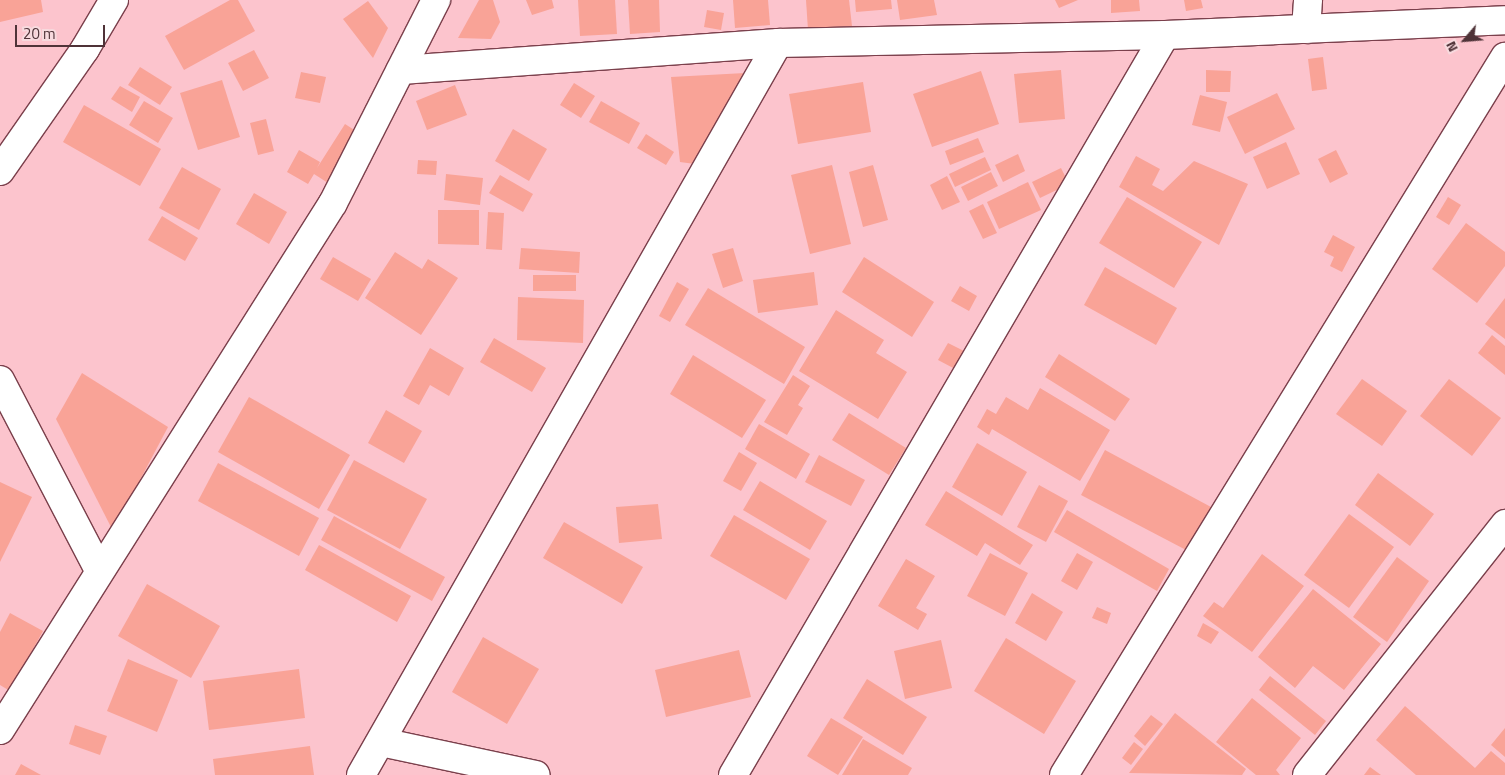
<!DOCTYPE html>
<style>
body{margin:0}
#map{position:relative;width:1505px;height:775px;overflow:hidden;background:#fcc4cd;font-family:"Titillium Web",sans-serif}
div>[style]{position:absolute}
.building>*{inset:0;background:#f9a397}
.roads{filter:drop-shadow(1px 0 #7b404c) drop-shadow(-1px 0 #7b404c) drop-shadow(0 1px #7b404c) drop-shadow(0 -1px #7b404c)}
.minor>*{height:28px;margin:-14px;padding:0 14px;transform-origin:14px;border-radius:14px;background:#fff}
span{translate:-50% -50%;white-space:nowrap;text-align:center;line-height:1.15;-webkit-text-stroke:4.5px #f7dade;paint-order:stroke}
.north{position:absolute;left:1440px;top:15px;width:50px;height:50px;-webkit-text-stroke:4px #f7dade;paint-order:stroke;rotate:243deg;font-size:14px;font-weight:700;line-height:20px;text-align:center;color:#4f3338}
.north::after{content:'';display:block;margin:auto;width:18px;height:22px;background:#4f3338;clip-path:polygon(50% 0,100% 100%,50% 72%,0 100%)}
.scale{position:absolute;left:15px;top:25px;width:90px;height:22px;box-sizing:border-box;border:2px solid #4f3338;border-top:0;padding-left:6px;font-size:15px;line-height:18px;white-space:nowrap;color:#4f3338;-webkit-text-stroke:4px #f7dade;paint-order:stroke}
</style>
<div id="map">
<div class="building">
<div style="clip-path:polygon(0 0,41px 0,43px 12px,0 22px)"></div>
<div style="clip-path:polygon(230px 0,238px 0,255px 31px,184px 70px,165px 36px)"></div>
<div style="clip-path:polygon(479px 0,493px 0,500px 22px,491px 39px,458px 38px)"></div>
<div style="clip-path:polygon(526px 0,552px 0,554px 8px,532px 15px)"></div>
<div style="clip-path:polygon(578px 0,615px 0,617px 34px,580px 36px)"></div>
<div style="clip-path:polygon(628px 0,659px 0,660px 32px,630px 34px)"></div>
<div style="clip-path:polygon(733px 0,768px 0,770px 25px,735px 28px)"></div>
<div style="clip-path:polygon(806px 0,849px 0,852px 26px,808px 30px)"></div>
<div style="clip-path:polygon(855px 0,891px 0,892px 9px,856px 12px)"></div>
<div style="clip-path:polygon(897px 0,934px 0,937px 15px,900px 20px)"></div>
<div style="clip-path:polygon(1055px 0,1078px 0,1059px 8px)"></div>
<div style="clip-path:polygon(1111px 0,1139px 0,1140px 11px,1111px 13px)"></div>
<div style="clip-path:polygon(1184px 0,1201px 0,1203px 8px,1186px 11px)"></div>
<div style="clip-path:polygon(368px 1px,388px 28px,373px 58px,343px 19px)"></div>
<div style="clip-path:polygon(707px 10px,724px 13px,721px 30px,704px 27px)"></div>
<div style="clip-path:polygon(254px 50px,269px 78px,243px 91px,228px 63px)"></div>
<div style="clip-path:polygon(1323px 57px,1327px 89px,1312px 91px,1308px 59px)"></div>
<div style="clip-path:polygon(140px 67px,172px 87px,160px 105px,128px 85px)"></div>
<div style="clip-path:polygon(1061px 70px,1065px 119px,1019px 123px,1014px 74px)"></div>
<div style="clip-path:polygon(1206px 70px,1231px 71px,1230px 92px,1206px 92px)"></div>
<div style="clip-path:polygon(981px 71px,999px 124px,932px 147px,913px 94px)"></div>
<div style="clip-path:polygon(301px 72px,326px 77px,320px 103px,295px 98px)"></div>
<div style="clip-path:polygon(745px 73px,695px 164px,680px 162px,671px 77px)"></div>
<div style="clip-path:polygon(222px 80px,240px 137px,198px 150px,180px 93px)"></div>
<div style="clip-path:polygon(863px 82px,871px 132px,798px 144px,789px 94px)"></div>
<div style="clip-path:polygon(574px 83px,595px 96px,581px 118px,560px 105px)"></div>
<div style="clip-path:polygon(455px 85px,467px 115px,427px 130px,416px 101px)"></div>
<div style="clip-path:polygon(120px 86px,140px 97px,132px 112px,111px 99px)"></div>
<div style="clip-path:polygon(1277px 93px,1295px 129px,1245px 154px,1227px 117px)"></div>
<div style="clip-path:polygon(1200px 95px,1227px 102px,1220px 132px,1192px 125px)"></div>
<div style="clip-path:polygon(144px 101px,173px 118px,158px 143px,129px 125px)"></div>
<div style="clip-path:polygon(601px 101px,640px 123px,629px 144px,589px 122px)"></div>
<div style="clip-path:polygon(84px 105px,161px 149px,140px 186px,63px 142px)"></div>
<div style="clip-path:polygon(266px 119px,274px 151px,258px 155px,250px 123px)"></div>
<div style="clip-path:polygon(345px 124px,370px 140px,339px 190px,314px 174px,308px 184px,287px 172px,299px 150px,320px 162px,317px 168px)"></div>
<div style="clip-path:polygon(513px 129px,547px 149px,529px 181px,495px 161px)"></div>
<div style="clip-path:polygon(646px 134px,674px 152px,666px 165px,637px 148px)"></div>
<div style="clip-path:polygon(978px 138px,984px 152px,950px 165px,945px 151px)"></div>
<div style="clip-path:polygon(1286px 142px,1300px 174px,1267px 189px,1253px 157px)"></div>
<div style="clip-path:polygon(1336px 150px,1348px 174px,1330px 183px,1318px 159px)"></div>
<div style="clip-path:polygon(1018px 154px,1025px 171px,1003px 182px,995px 165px)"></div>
<div style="clip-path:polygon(1136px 156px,1160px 169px,1152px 185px,1163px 191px,1194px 161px,1248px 184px,1219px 245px,1119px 187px)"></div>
<div style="clip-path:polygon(985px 157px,991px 170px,955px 187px,949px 174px)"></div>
<div style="clip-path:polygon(418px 160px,437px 161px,436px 175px,417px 174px)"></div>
<div style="clip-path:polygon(832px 165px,851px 244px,810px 254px,791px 175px)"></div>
<div style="clip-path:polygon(873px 165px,888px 220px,863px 227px,849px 172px)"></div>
<div style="clip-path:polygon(182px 167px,221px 189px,199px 230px,159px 208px)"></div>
<div style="clip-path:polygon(1061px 168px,1069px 184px,1040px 198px,1032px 182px)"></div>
<div style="clip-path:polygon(991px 172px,998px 186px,968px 201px,961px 187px)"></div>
<div style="clip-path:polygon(446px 174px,483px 178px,480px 205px,444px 200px)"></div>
<div style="clip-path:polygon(500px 175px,533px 194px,523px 212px,489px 193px)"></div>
<div style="clip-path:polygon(947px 176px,960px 202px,942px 210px,930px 185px)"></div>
<div style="clip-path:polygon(1028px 182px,1041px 210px,999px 229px,987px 202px)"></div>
<div style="clip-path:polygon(254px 193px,287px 212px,269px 244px,236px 224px)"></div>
<div style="clip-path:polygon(1127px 197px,1202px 242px,1174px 288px,1099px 243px)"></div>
<div style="clip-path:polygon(1448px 197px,1461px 205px,1449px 225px,1436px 217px)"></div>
<div style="clip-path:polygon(983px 204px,997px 233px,983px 239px,969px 211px)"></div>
<div style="clip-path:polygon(438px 210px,479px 210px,479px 245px,438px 244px)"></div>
<div style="clip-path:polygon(488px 212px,504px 213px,502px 250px,486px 249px)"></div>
<div style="clip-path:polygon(162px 216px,198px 238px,185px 261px,148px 240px)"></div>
<div style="clip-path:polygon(1466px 223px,1505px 252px,1505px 266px,1477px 303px,1432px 269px)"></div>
<div style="clip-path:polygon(1333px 235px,1355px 247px,1342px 272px,1330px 266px,1334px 257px,1324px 252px)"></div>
<div style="clip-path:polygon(521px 248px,580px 252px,579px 273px,519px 269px)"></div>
<div style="clip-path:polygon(733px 248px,743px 281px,723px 288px,712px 254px)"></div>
<div style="clip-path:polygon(395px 252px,422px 269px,428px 259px,458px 278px,421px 335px,365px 298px)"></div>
<div style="clip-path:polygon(333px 257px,371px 279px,358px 301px,320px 279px)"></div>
<div style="clip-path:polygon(864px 257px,934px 302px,912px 337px,842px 292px)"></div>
<div style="clip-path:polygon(1105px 267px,1177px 308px,1156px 345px,1084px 305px)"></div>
<div style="clip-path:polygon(814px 272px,818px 305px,758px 313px,753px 280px)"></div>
<div style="clip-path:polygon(533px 275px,576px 275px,576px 291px,533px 291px)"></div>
<div style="clip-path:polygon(677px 282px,689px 289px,670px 322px,659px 316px)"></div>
<div style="clip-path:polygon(960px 286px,977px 296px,969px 311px,951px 301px)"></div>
<div style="clip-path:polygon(708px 288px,805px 347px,784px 384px,685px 325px)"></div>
<div style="clip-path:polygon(518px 297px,584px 300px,583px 343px,517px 340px)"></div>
<div style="clip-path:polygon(1505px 298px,1505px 339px,1485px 324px)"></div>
<div style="clip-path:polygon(836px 310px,884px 340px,876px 353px,907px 372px,878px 419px,799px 371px)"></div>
<div style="clip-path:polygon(1492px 335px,1505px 346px,1505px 375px,1478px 353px)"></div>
<div style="clip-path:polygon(494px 338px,546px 368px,532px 392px,480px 362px)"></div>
<div style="clip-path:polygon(948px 343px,966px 352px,957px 370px,938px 360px)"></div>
<div style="clip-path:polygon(430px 348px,464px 368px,449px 396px,430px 385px,419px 405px,403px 396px)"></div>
<div style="clip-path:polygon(1059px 354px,1130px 399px,1115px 421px,1045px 377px)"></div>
<div style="clip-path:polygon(693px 355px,766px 400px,742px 438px,670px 394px)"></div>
<div style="clip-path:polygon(82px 373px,168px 427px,113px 531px,56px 419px)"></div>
<div style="clip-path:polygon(793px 375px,810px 386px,798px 405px,803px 408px,787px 435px,764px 422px)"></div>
<div style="clip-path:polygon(1362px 379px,1407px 411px,1382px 446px,1336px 414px)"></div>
<div style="clip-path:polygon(1449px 379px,1501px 418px,1472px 456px,1420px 416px)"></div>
<div style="clip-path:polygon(1040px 388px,1110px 430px,1080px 481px,992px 429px,989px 435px,977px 427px,987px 409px,996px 414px,1006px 397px,1028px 410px)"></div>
<div style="clip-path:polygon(249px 397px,350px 455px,319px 509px,218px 452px)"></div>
<div style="clip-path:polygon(386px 410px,422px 431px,404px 463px,368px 443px)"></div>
<div style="clip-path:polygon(849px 413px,906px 448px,889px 475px,832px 440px)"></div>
<div style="clip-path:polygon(759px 424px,810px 454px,796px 479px,745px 449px)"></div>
<div style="clip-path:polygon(977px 443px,1027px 472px,1002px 516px,952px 487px)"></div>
<div style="clip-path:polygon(1105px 450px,1211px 507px,1188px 551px,1081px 495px)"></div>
<div style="clip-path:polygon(739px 452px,757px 463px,741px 491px,723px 481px)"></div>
<div style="clip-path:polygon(819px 455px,865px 480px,851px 506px,805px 482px)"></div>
<div style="clip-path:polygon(354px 460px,427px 499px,400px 549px,327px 510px)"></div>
<div style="clip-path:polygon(218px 463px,319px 518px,299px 556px,198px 501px)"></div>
<div style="clip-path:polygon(1378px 473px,1434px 514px,1410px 546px,1355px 505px)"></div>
<div style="clip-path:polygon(760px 481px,827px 521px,810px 550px,743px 510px)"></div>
<div style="clip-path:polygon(0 482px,32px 497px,0 562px)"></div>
<div style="clip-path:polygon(1039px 485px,1068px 501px,1046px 542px,1017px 527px)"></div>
<div style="clip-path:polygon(946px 491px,1033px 545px,1020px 565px,985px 543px,977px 556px,925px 525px)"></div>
<div style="clip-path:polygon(658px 504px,662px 539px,619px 543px,616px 507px)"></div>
<div style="clip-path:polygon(1067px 510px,1169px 569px,1157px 591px,1054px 532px)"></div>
<div style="clip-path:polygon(1349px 514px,1394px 547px,1349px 608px,1304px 575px)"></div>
<div style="clip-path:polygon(734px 515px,810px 559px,786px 600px,710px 556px)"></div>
<div style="clip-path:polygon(334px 516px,445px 577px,432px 601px,321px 540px)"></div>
<div style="clip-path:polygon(564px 522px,643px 567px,622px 604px,543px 558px)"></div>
<div style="clip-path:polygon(319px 545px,411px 596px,397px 622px,305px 570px)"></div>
<div style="clip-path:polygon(990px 553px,1028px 573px,1005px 616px,967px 596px)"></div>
<div style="clip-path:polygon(1077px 553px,1093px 562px,1077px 590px,1061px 581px)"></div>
<div style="clip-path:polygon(1262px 554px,1304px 586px,1252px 652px,1203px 616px,1214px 602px,1223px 608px)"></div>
<div style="clip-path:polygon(1397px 557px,1429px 581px,1387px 642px,1353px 617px)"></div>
<div style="clip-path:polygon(906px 559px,935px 576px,916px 608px,927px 614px,918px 630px,878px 606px)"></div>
<div style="clip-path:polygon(147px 584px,220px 626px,191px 678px,118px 636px)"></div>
<div style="clip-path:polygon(1313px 589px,1381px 644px,1344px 690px,1313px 666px,1295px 688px,1258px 657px)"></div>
<div style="clip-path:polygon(1032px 593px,1063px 612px,1046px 641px,1015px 623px)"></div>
<div style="clip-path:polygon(1097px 607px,1111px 613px,1107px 624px,1092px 618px)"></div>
<div style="clip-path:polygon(10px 613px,43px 631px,10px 691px,0 685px,0 632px)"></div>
<div style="clip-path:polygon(1203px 623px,1219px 632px,1211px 644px,1197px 636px)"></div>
<div style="clip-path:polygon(483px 637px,539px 669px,507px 724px,452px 692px)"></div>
<div style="clip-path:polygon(1006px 638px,1076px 681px,1044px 734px,974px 691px)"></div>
<div style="clip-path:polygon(941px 640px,952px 688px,905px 699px,894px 651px)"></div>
<div style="clip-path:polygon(739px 650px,751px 697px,666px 717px,655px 670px)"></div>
<div style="clip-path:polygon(128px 659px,178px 680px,157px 732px,107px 711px)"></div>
<div style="clip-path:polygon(299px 669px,305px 718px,209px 730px,203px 681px)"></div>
<div style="clip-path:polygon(1270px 676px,1326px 721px,1315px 735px,1259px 690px)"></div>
<div style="clip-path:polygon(867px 679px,927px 717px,903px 755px,843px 718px)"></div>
<div style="clip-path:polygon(1252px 698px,1301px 738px,1276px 770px,1280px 775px,1256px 775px,1216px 742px)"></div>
<div style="clip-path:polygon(1405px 706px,1475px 768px,1491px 751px,1505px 763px,1505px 775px,1416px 775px,1376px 740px)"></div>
<div style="clip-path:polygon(1175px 713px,1246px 769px,1242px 775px,1129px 773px)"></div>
<div style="clip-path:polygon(1151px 715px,1163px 724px,1145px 746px,1134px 736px)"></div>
<div style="clip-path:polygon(831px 718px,863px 737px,838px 775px,807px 756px)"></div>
<div style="clip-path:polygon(75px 725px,107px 736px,100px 755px,69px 744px)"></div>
<div style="clip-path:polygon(1505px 728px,1505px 757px,1491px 745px)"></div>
<div style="clip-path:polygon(863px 739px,912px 768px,908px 775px,842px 775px)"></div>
<div style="clip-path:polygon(1134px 742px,1143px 749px,1131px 765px,1122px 758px)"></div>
<div style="clip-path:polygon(310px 746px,314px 775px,215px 775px,213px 759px)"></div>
<div style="clip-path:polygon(21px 764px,41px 775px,15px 775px)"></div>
<div style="clip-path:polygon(1370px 767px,1381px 775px,1364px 775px)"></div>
</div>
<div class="roads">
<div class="minor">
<div style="left:1306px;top:29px;width:29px;rotate:-86deg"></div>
<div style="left:401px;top:70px;width:378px;rotate:-4.1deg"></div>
<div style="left:778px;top:43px;width:387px;rotate:-1.2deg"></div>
<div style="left:1165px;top:35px;width:340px;rotate:-2.5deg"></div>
<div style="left:0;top:171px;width:149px;rotate:-55.1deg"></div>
<div style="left:85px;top:49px;width:57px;rotate:-59.4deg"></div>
<div style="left:0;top:380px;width:214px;rotate:62.5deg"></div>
<div style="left:0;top:730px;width:623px;rotate:-57.71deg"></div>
<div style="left:333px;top:203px;width:228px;rotate:-63.1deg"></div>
<div style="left:381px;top:742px;width:158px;rotate:12deg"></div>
<div style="left:361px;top:775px;width:842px;rotate:-60.33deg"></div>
<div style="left:733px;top:775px;width:857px;rotate:-59.72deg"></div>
<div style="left:1064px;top:775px;width:843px;rotate:-58.44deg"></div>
<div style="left:1307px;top:775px;width:320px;rotate:-51.7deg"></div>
</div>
</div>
<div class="north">N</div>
<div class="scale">20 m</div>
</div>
